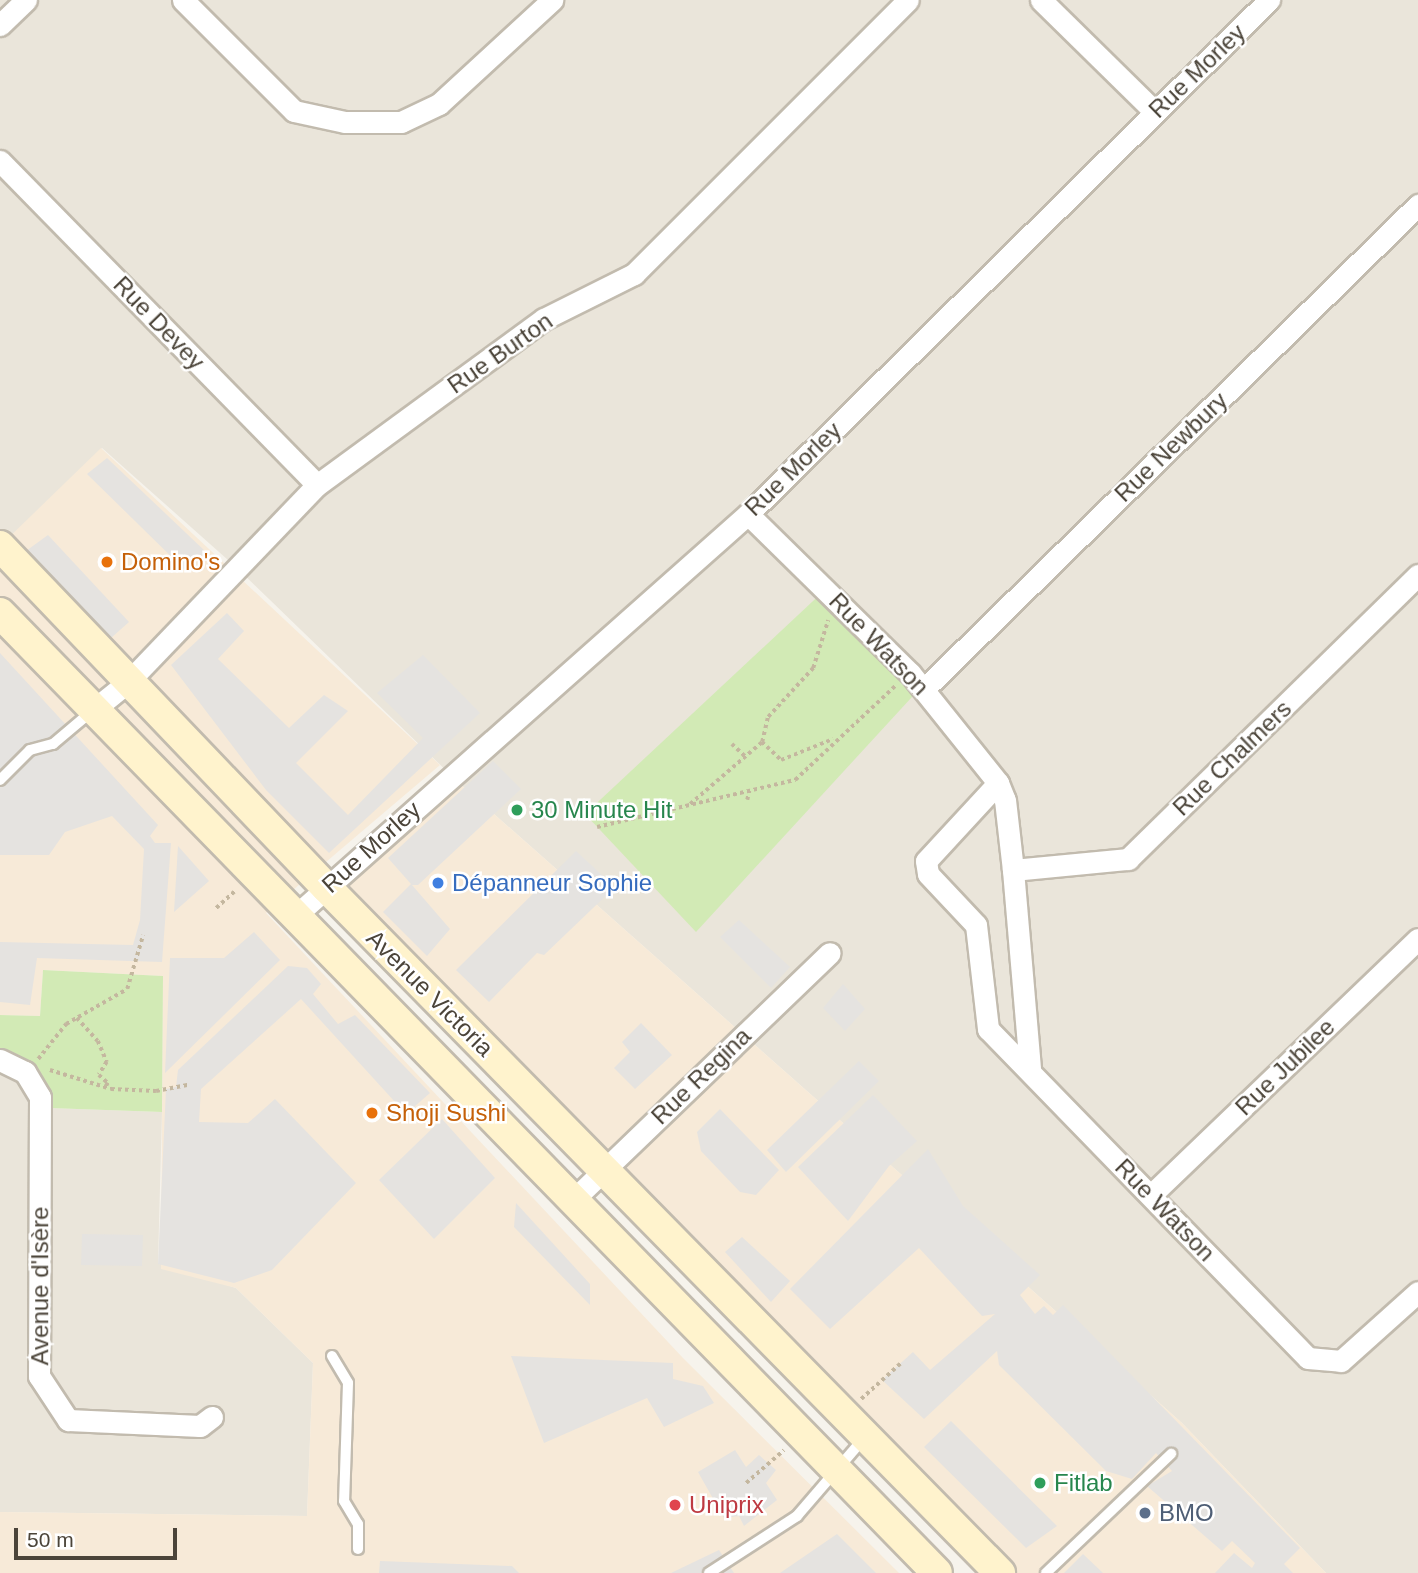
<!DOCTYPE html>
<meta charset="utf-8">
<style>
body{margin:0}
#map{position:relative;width:1418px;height:1573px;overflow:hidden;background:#f6f3ec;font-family:Arial,sans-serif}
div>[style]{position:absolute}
.residential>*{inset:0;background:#eae5da}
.commercial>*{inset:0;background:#f7ead8}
.green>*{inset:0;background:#d2eab5}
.parking>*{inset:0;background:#e5e3e0}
.path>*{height:3.5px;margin-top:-1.75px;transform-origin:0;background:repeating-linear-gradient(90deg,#c4b79f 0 3.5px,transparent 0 7px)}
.roads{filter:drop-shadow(2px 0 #c2bbae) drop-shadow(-2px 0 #c2bbae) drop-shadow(0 2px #c2bbae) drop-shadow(0 -2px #c2bbae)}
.lane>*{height:10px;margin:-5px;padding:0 5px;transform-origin:5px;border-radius:5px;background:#fff}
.street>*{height:21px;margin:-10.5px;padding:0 10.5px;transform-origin:10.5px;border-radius:10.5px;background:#fff}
.secondary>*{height:30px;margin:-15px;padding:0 15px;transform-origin:15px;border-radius:15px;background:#fff3cd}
.dots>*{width:19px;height:19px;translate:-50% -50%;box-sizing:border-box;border:4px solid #fff;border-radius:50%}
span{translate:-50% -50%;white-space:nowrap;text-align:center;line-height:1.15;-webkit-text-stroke:5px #fff;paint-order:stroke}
.street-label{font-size:24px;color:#4b4439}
.food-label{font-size:24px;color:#c56008}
.left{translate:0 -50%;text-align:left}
.leisure-label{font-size:24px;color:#27864d}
.shop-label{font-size:24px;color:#366cbe}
.health-label{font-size:24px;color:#be3a42}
.service-label{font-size:24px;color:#4e5e75}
.scale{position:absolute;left:14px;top:1528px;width:163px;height:32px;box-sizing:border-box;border:4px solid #4b4439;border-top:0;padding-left:9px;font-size:21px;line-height:24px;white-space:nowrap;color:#4b4439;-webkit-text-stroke:5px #fff;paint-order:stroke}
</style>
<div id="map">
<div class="residential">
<div style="clip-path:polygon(0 0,1418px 0,1418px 1573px,1326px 1573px,1182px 1423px,459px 783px,237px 568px,102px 448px,8px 542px,0 534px)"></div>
<div style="clip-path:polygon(0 1049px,26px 1064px,49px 1108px,162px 1112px,158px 1263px,236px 1288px,313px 1363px,307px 1516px,0 1512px)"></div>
</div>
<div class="commercial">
<div style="clip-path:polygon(101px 448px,440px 765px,266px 913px,683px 1358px,899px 1573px,0 1573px,0 1512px,307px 1516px,313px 1363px,236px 1288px,161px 1269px,163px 976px,43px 970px,40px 1016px,0 1015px,0 546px)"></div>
<div style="clip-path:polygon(459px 783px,1182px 1423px,1326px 1573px,1015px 1573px,341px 886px)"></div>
</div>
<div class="green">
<div style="clip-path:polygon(828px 587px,923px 685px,696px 932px,585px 814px)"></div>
<div style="clip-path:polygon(43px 970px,163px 976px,162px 1112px,49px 1108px,26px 1064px,0 1049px,0 1015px,40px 1016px)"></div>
</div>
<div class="parking">
<div style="clip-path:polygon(107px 458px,206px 552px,186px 571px,87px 474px)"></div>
<div style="clip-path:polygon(48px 535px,129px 622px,111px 638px,26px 551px)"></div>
<div style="clip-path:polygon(227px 613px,244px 631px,218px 659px,289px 728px,324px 695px,348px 711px,296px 763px,348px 815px,423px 738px,377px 693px,423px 655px,480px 713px,329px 853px,266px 790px,171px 665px)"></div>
<div style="clip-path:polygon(0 653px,158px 825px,150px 836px,155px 843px,171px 843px,162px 962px,37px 958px,30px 1005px,0 1002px,0 942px,133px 945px,140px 920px,144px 849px,112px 816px,65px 832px,49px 855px,0 855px)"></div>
<div style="clip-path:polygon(493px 761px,521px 789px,418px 885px,412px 885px,450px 929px,427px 956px,383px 912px,411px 884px,388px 858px)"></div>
<div style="clip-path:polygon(178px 846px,209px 881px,174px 912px)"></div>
<div style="clip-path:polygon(576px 851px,615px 887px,544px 955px,537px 953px,489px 1002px,456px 970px)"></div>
<div style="clip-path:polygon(739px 920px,790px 967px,771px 988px,720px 937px)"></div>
<div style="clip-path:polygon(254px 932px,280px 960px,165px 1073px,170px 958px,224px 958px)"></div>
<div style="clip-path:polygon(288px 966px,307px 968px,321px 984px,313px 994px,338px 1024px,355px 1015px,430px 1093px,406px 1114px,301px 999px,201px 1089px,199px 1122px,248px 1123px,275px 1099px,356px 1183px,272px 1270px,234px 1283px,158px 1264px,166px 1089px,176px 1087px,178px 1070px)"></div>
<div style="clip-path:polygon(843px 984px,865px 1009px,845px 1031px,823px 1008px)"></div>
<div style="clip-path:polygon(641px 1023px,672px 1055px,635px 1089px,614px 1068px,630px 1052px,622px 1042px)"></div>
<div style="clip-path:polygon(859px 1061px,879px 1081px,786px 1172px,767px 1150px)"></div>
<div style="clip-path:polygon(873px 1095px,917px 1141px,889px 1166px,848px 1221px,798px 1167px)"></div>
<div style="clip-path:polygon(720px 1109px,779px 1170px,756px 1195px,740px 1192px,701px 1151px,697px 1132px)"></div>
<div style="clip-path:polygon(442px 1119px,495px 1178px,434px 1239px,379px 1180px)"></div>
<div style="clip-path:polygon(928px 1149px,963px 1206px,1040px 1275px,1020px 1295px,1035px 1314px,1044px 1306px,1053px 1315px,1063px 1305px,1300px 1548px,1284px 1564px,1293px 1573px,1215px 1573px,1234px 1553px,1252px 1568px,1255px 1563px,1232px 1541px,1222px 1551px,1147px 1486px,1172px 1471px,1156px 1453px,1132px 1479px,1106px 1471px,999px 1365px,997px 1351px,924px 1419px,882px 1380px,913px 1352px,930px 1370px,995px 1314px,982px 1316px,919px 1248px,830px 1329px,790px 1289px)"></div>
<div style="clip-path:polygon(516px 1203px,590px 1284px,590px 1305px,514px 1227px)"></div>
<div style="clip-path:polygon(82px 1234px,143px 1235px,142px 1266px,81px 1265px)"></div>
<div style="clip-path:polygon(742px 1237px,790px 1281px,771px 1302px,725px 1252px)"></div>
<div style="clip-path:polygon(511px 1356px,673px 1363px,673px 1379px,703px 1386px,714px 1403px,664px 1427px,647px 1398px,544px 1443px)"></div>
<div style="clip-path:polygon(951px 1421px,1057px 1526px,1026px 1548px,924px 1447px)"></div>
<div style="clip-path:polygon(735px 1450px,746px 1467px,759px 1455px,776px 1470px,766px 1483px,777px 1500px,744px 1526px,739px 1516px,724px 1518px,698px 1472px)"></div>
<div style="clip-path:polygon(837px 1534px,876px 1573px,780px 1573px)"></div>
<div style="clip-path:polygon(719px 1550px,734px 1573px,671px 1573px)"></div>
<div style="clip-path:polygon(1083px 1554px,1103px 1573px,1064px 1573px)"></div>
<div style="clip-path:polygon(380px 1561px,512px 1566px,519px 1573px,379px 1573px)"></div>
</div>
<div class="path">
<div style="left:762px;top:742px;width:26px;rotate:43deg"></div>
<div style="left:781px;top:760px;width:56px;rotate:-22deg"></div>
<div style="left:732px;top:744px;width:18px;rotate:43deg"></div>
<div style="left:747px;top:800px;width:9px;rotate:-77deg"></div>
<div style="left:690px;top:804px;width:95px;rotate:-40.7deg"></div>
<div style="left:762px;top:742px;width:26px;rotate:-77deg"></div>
<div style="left:768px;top:717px;width:67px;rotate:-47.4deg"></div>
<div style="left:813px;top:668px;width:50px;rotate:-72.6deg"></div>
<div style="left:597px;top:827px;width:204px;rotate:-13.4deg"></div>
<div style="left:795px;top:780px;width:137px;rotate:-43.2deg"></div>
<div style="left:216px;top:908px;width:25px;rotate:-42deg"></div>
<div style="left:77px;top:1018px;width:31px;rotate:48deg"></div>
<div style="left:98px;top:1041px;width:23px;rotate:67deg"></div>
<div style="left:107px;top:1062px;width:15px;rotate:122deg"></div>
<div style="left:99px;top:1075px;width:12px;rotate:42deg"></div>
<div style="left:108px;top:1083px;width:4px;rotate:117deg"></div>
<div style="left:38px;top:1059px;width:45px;rotate:-51.3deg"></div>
<div style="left:66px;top:1024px;width:70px;rotate:-29.8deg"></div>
<div style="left:127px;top:989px;width:56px;rotate:-73.5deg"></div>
<div style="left:50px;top:1070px;width:64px;rotate:17.3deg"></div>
<div style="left:111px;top:1089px;width:45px;rotate:2.5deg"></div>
<div style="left:156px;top:1091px;width:33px;rotate:-11deg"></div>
<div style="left:861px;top:1399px;width:54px;rotate:-42deg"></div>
<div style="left:746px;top:1483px;width:50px;rotate:-41deg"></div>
</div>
<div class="roads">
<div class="lane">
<div style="left:0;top:780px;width:42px;rotate:-45deg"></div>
<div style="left:30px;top:750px;width:24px;rotate:-15deg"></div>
<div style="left:53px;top:744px;width:51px;rotate:-40.2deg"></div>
<div style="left:332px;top:1356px;width:31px;rotate:59deg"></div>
<div style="left:348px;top:1383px;width:118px;rotate:91.9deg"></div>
<div style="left:344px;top:1501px;width:27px;rotate:59deg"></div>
<div style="left:358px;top:1524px;width:25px;rotate:90deg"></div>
<div style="left:709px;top:1573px;width:105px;rotate:-32.9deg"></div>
<div style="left:797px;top:1516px;width:103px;rotate:-49.3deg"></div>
<div style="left:1046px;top:1573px;width:173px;rotate:-43.6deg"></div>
</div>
<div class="street">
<div style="left:183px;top:0;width:157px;rotate:45deg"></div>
<div style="left:294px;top:111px;width:52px;rotate:12.2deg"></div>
<div style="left:345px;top:122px;width:56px"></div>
<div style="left:401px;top:122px;width:42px;rotate:-25.3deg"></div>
<div style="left:439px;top:104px;width:154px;rotate:-42.6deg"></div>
<div style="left:1041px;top:0;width:160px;rotate:44.5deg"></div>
<div style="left:0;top:25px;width:36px;rotate:-44deg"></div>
<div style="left:0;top:161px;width:453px;rotate:45.6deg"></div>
<div style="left:748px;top:514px;width:227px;rotate:44.5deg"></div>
<div style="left:910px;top:673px;width:141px;rotate:51.3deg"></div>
<div style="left:998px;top:783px;width:18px;rotate:68deg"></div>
<div style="left:1005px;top:800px;width:70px;rotate:83.5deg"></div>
<div style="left:1013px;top:870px;width:201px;rotate:85.1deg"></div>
<div style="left:924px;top:689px;width:692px;rotate:-44.41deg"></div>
<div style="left:92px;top:711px;width:48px;rotate:-39deg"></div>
<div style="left:129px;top:681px;width:272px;rotate:-46.2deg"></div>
<div style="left:317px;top:485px;width:281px;rotate:-36.2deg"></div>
<div style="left:544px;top:319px;width:101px;rotate:-26.6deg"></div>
<div style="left:634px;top:274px;width:387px;rotate:-45deg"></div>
<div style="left:998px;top:783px;width:106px;rotate:132.7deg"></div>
<div style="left:926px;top:861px;width:13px;rotate:81deg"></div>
<div style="left:928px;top:874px;width:70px;rotate:46.7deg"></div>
<div style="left:976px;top:925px;width:105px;rotate:83.4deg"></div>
<div style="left:988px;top:1029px;width:459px;rotate:45.8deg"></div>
<div style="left:1308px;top:1358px;width:33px;rotate:5deg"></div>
<div style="left:1341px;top:1361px;width:103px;rotate:-41.9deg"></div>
<div style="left:1013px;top:870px;width:116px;rotate:-5.5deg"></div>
<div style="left:1128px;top:859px;width:406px;rotate:-44.4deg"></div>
<div style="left:295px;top:916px;width:606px;rotate:-41.59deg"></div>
<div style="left:748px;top:514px;width:732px;rotate:-44.61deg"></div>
<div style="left:0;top:1060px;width:28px;rotate:26deg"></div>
<div style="left:25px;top:1072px;width:29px;rotate:59deg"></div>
<div style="left:40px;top:1097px;width:279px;rotate:90.2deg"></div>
<div style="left:39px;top:1376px;width:53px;rotate:56.6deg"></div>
<div style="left:68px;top:1420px;width:132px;rotate:2.6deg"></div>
<div style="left:200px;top:1426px;width:15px;rotate:-37deg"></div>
<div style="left:1151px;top:1195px;width:370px;rotate:-43.8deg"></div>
<div style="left:573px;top:1200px;width:356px;rotate:-43.9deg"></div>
</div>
<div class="secondary">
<div style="left:0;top:546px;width:472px;rotate:46.3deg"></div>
<div style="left:326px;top:887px;width:962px;rotate:45.51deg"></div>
<div style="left:0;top:613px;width:1341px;rotate:45.69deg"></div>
</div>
</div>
<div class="dots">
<div style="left:107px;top:562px;background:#e8710a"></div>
<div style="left:517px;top:810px;background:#2e9e5b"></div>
<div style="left:438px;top:883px;background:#3f7fe0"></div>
<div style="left:372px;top:1113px;background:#e8710a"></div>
<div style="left:1040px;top:1483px;background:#2e9e5b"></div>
<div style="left:675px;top:1505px;background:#e0444e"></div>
<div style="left:1145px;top:1513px;background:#5c6f8a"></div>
</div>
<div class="street-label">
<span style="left:1197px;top:71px;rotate:-44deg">Rue Morley</span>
<span style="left:159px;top:323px;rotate:46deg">Rue Devey</span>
<span style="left:500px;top:353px;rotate:-35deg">Rue Burton</span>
<span style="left:1171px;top:447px;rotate:-44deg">Rue Newbury</span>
<span style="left:793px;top:469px;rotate:-44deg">Rue Morley</span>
<span style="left:879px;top:644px;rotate:46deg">Rue Watson</span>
<span style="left:1232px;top:758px;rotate:-44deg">Rue Chalmers</span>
<span style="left:371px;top:847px;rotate:-42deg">Rue Morley</span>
<span style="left:430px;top:993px;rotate:45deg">Avenue Victoria</span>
<span style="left:1285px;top:1067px;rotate:-44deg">Rue Jubilee</span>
<span style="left:701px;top:1076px;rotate:-44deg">Rue Regina</span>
<span style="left:1165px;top:1210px;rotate:46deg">Rue Watson</span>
<span style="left:40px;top:1286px;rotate:-90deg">Avenue d'Isère</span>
</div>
<div class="food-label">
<span class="left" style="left:121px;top:562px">Domino's</span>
<span class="left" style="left:386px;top:1113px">Shoji Sushi</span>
</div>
<div class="leisure-label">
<span class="left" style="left:531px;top:810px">30 Minute Hit</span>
<span class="left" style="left:1054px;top:1483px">Fitlab</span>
</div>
<div class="shop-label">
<span class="left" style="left:452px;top:883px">Dépanneur Sophie</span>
</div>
<div class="health-label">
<span class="left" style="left:689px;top:1505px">Uniprix</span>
</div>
<div class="service-label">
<span class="left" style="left:1159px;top:1513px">BMO</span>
</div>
<div class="scale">50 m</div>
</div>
